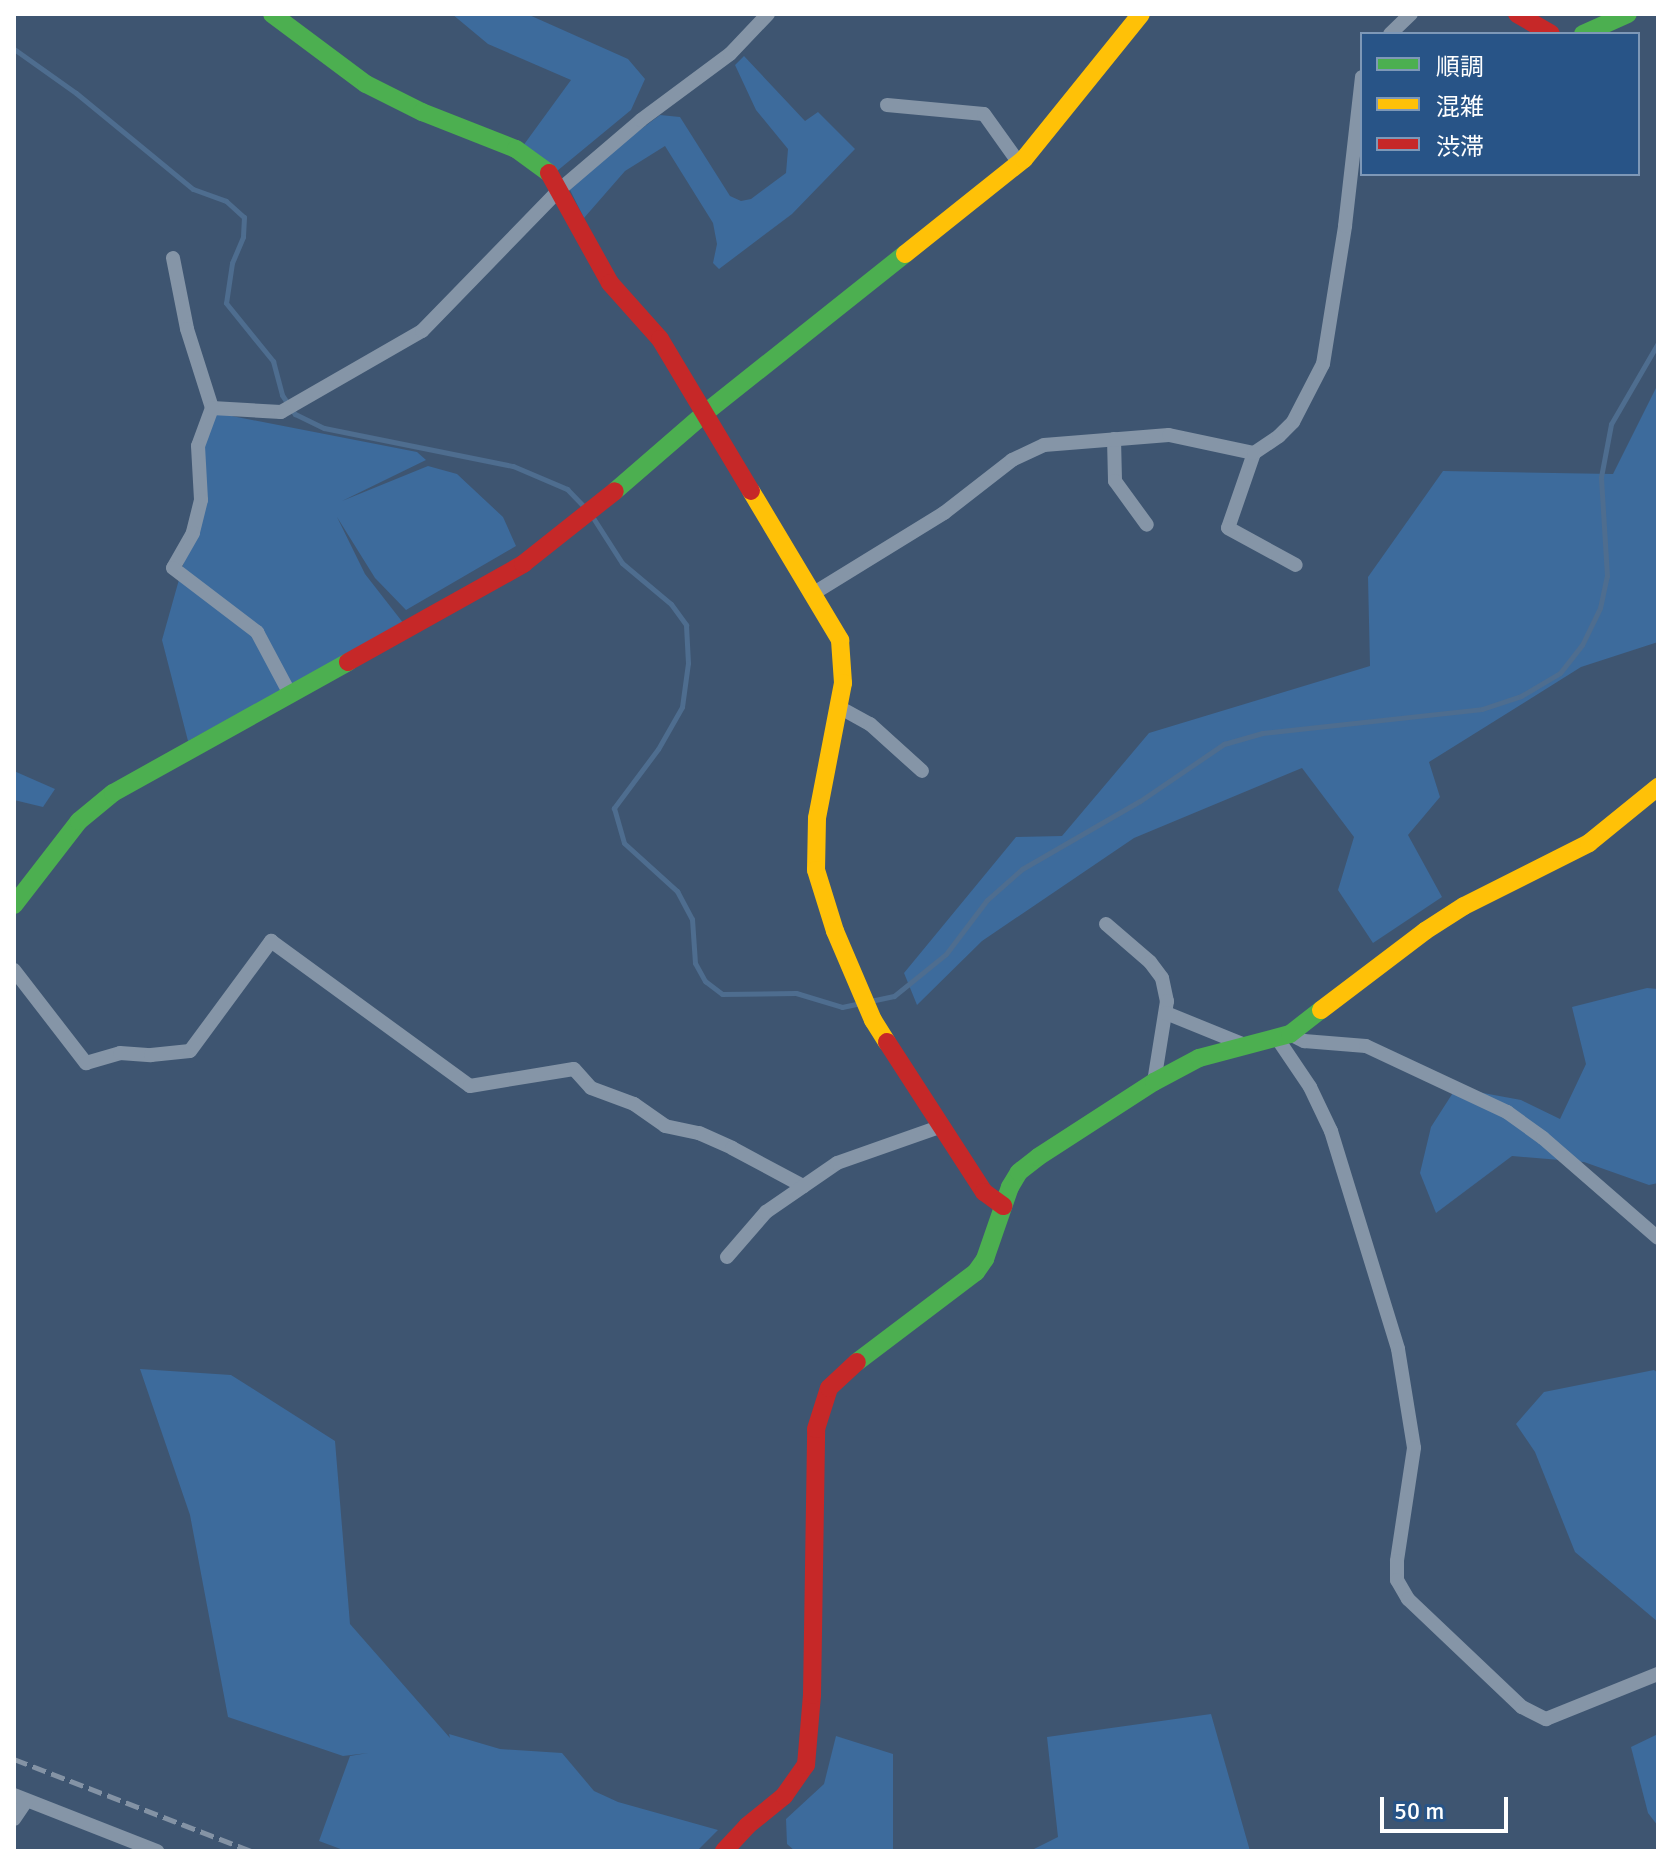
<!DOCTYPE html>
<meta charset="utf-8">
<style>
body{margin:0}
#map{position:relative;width:1672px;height:1865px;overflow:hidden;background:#3e5571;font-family:Signika,"Noto Sans JP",sans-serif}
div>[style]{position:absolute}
.green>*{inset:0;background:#3d6b9c}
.stream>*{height:5px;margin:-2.5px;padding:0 2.5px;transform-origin:2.5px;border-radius:2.5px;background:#4e6d8f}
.street>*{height:14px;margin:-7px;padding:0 7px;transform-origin:7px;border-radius:7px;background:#8595a7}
.fast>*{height:18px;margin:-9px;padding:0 9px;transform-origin:9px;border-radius:9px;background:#4caf50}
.slow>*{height:18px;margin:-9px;padding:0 9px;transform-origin:9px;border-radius:9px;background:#ffc107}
.jam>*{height:18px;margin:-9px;padding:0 9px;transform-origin:9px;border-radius:9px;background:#c62828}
.rail>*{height:5px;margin-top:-2.5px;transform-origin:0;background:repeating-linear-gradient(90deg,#8493a5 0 14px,transparent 0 20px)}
span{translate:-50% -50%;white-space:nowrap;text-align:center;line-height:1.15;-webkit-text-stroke:7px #285487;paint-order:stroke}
.frame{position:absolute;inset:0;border:16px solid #fff;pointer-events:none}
.legend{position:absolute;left:1360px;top:32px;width:280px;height:144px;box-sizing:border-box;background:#285487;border:2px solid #7e98b7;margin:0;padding:10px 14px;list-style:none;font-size:24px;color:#fff}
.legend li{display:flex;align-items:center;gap:16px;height:40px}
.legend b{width:40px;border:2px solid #7e98b7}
.scale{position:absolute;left:1380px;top:1797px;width:128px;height:36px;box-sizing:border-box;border:4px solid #fff;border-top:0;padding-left:10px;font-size:24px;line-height:28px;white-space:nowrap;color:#fff;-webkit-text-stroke:6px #285487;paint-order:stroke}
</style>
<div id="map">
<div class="green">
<div style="clip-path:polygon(452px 14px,527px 14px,628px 59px,645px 79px,631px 110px,551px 176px,520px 150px,571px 80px,488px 44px)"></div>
<div style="clip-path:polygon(744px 56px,805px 121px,818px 112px,855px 149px,792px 214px,719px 269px,713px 263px,717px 244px,713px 223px,665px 146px,625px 171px,584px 218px,567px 184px,660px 115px,680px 117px,730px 196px,741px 201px,751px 199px,786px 173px,788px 149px,756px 110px,735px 65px)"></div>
<div style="clip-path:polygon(1658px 384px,1658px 642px,1581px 667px,1429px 762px,1440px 797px,1408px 835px,1442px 897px,1373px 943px,1338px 890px,1354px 837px,1302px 768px,1134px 838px,982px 941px,917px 1005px,904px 973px,1016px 837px,1062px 836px,1149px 733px,1370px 666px,1368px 577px,1443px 471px,1613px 474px)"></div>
<div style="clip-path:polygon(211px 412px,417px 452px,426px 460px,342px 501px,428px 466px,457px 474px,503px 517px,516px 546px,406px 610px,375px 578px,337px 517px,365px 574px,404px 624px,188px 741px,162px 640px,200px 505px,199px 458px)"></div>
<div style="clip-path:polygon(14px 771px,55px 789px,43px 807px,14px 800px)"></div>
<div style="clip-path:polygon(1647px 988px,1658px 989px,1658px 1183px,1649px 1185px,1584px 1162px,1512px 1156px,1436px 1213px,1420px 1173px,1431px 1127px,1456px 1088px,1521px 1100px,1560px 1119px,1586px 1064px,1572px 1007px)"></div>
<div style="clip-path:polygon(140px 1369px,231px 1375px,335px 1441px,350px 1624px,450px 1738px,449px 1734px,500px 1749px,562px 1753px,594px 1791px,618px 1802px,718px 1830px,697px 1851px,346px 1851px,319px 1841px,350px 1756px,368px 1753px,343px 1756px,228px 1717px,190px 1515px)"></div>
<div style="clip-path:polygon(1654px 1370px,1658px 1373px,1658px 1622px,1575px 1552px,1535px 1452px,1516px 1424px,1544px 1392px)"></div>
<div style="clip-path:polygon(1211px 1714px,1250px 1851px,1030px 1851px,1058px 1837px,1047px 1737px)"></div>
<div style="clip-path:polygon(1658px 1734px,1658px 1826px,1648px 1813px,1631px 1747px)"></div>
<div style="clip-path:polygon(836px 1736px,893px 1754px,893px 1851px,795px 1851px,787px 1844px,786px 1819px,824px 1784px)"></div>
</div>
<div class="stream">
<div style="left:14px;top:49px;width:76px;rotate:35.4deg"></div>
<div style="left:76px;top:93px;width:151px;rotate:39.4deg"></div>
<div style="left:193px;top:189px;width:35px;rotate:20deg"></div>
<div style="left:226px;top:201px;width:24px;rotate:42deg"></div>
<div style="left:244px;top:217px;width:20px;rotate:93deg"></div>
<div style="left:243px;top:237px;width:28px;rotate:113deg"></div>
<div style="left:232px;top:263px;width:40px;rotate:98.5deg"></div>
<div style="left:226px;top:303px;width:75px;rotate:51deg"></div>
<div style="left:273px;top:361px;width:35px;rotate:75deg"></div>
<div style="left:282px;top:395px;width:23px;rotate:56deg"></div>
<div style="left:295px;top:414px;width:32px;rotate:26deg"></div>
<div style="left:324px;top:428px;width:193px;rotate:11.4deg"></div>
<div style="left:513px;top:466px;width:59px;rotate:23.1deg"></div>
<div style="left:567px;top:489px;width:33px;rotate:46deg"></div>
<div style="left:590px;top:513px;width:59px;rotate:57.4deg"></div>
<div style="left:622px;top:563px;width:64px;rotate:39.9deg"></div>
<div style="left:671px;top:604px;width:26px;rotate:54deg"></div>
<div style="left:686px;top:625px;width:38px;rotate:87deg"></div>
<div style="left:688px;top:663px;width:44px;rotate:97.8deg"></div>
<div style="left:682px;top:707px;width:48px;rotate:119.7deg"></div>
<div style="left:658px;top:749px;width:74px;rotate:126.7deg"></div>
<div style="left:614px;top:808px;width:36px;rotate:74deg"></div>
<div style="left:624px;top:843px;width:72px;rotate:42.2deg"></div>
<div style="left:677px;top:891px;width:32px;rotate:62deg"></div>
<div style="left:692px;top:919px;width:44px;rotate:86.1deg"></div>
<div style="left:695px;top:963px;width:21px;rotate:61deg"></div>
<div style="left:705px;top:981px;width:21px;rotate:37deg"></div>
<div style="left:722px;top:994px;width:74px;rotate:-0.8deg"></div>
<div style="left:796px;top:993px;width:48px;rotate:16.9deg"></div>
<div style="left:842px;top:1007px;width:53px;rotate:-11.9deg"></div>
<div style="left:894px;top:996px;width:67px;rotate:-38.9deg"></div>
<div style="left:946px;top:954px;width:68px;rotate:-52.8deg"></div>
<div style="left:987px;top:900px;width:47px;rotate:-41.5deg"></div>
<div style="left:1022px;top:869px;width:136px;rotate:-30deg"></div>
<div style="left:1140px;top:801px;width:102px;rotate:-34.2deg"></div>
<div style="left:1224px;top:744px;width:40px;rotate:-16deg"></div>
<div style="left:1262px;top:733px;width:221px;rotate:-6.2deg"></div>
<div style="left:1482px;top:709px;width:41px;rotate:-18.4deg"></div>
<div style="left:1521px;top:696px;width:45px;rotate:-30.5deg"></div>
<div style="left:1560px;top:673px;width:36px;rotate:-52deg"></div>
<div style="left:1582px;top:645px;width:41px;rotate:-64.1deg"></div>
<div style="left:1600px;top:608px;width:33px;rotate:-78deg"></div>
<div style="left:1607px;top:576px;width:99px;rotate:-93.5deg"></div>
<div style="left:1601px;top:477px;width:54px;rotate:-79.3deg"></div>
<div style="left:1611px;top:424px;width:94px;rotate:-59.9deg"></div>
</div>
<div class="street">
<div style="left:1390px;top:34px;width:29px;rotate:-44deg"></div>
<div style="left:887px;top:105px;width:97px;rotate:5.3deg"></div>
<div style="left:984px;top:114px;width:60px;rotate:54.5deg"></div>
<div style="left:173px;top:258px;width:72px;rotate:78.8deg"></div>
<div style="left:187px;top:329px;width:83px;rotate:72.4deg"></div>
<div style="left:212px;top:408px;width:69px;rotate:3.3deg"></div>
<div style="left:281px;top:412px;width:163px;rotate:-29.9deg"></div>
<div style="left:422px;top:331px;width:195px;rotate:-45.8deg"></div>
<div style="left:558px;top:191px;width:109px;rotate:-40.5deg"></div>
<div style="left:641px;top:120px;width:111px;rotate:-36.6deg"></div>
<div style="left:730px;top:54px;width:55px;rotate:-46.5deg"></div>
<div style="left:212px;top:408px;width:40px;rotate:110.2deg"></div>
<div style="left:198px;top:446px;width:54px;rotate:86.8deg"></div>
<div style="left:201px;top:500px;width:34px;rotate:104deg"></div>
<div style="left:193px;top:533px;width:40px;rotate:119.7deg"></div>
<div style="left:173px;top:568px;width:106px;rotate:37.3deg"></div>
<div style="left:257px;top:632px;width:70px;rotate:62deg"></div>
<div style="left:1114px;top:439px;width:42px;rotate:88.6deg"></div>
<div style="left:1115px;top:481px;width:54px;rotate:54deg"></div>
<div style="left:1254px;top:453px;width:79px;rotate:109.1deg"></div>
<div style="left:1228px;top:528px;width:77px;rotate:28.6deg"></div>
<div style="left:814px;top:593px;width:153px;rotate:-31.6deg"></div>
<div style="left:944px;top:513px;width:86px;rotate:-37.9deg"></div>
<div style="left:1012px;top:460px;width:35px;rotate:-25deg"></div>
<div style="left:1044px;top:445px;width:125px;rotate:-4.6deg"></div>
<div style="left:1169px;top:435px;width:87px;rotate:12deg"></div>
<div style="left:1254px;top:453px;width:30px;rotate:-34deg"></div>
<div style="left:1279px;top:436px;width:20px;rotate:-45deg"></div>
<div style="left:1293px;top:422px;width:65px;rotate:-62.7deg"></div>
<div style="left:1323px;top:364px;width:140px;rotate:-80.9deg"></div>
<div style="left:1345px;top:226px;width:150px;rotate:-83.5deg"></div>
<div style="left:837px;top:706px;width:38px;rotate:29deg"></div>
<div style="left:870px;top:724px;width:70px;rotate:42.1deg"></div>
<div style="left:1106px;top:924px;width:58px;rotate:40.8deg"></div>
<div style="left:1150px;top:962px;width:20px;rotate:53deg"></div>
<div style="left:1162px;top:978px;width:24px;rotate:78deg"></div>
<div style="left:1167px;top:1001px;width:82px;rotate:99.1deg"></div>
<div style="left:14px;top:970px;width:118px;rotate:52.3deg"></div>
<div style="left:86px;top:1063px;width:35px;rotate:-16deg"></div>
<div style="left:120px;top:1053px;width:31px;rotate:4deg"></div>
<div style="left:151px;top:1055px;width:39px;rotate:-6deg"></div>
<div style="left:190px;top:1051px;width:137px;rotate:-53.6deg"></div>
<div style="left:271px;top:941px;width:246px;rotate:36.1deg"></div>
<div style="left:470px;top:1086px;width:105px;rotate:-9.3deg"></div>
<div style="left:574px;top:1069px;width:25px;rotate:48deg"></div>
<div style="left:591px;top:1088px;width:46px;rotate:20.4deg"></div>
<div style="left:634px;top:1104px;width:38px;rotate:35deg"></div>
<div style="left:665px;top:1126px;width:35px;rotate:12deg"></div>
<div style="left:699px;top:1133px;width:36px;rotate:24deg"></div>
<div style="left:732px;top:1148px;width:81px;rotate:28.2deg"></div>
<div style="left:1166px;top:1013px;width:85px;rotate:22.1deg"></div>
<div style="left:1290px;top:1034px;width:16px;rotate:27deg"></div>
<div style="left:1304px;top:1041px;width:62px;rotate:4.6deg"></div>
<div style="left:1366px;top:1046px;width:156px;rotate:25.1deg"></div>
<div style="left:1507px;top:1112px;width:44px;rotate:35.8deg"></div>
<div style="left:1543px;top:1138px;width:152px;rotate:41deg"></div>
<div style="left:1277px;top:1038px;width:59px;rotate:56deg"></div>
<div style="left:1310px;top:1087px;width:49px;rotate:64.5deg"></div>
<div style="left:1331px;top:1131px;width:228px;rotate:72.9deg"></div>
<div style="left:1398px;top:1349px;width:100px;rotate:80.8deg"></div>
<div style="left:1414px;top:1448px;width:114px;rotate:98.6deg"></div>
<div style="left:1397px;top:1561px;width:19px;rotate:90deg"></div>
<div style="left:1397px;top:1580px;width:22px;rotate:60deg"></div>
<div style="left:1408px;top:1599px;width:157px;rotate:43.5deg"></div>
<div style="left:1522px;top:1707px;width:27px;rotate:27deg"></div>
<div style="left:1546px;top:1719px;width:121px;rotate:-21.9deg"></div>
<div style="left:727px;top:1257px;width:60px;rotate:-49.1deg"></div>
<div style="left:766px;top:1212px;width:86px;rotate:-34.6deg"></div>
<div style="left:837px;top:1163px;width:111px;rotate:-19.4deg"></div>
<div style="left:14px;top:1795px;width:154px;rotate:21.4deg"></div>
<div style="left:14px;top:1819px;width:22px;rotate:-56deg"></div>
</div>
<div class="fast">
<div style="left:272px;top:14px;width:117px;rotate:36.7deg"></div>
<div style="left:366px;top:84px;width:63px;rotate:26.6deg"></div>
<div style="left:422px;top:112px;width:101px;rotate:21.5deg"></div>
<div style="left:516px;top:149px;width:41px;rotate:36deg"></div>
<div style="left:1583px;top:34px;width:49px;rotate:-24deg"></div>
<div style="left:615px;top:491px;width:119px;rotate:-40.9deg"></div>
<div style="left:705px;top:413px;width:256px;rotate:-38.5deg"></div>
<div style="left:14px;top:905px;width:106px;rotate:-52.3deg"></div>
<div style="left:79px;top:821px;width:44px;rotate:-39.5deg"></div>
<div style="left:113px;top:793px;width:269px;rotate:-29.1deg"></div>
<div style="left:857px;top:1362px;width:149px;rotate:-37.1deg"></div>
<div style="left:976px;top:1272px;width:16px;rotate:-55deg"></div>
<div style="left:985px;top:1259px;width:76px;rotate:-70.9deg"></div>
<div style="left:1010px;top:1187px;width:17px;rotate:-59deg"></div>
<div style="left:1019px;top:1172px;width:24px;rotate:-38deg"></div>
<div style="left:1038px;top:1157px;width:138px;rotate:-32.9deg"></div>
<div style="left:1154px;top:1082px;width:51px;rotate:-28.1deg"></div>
<div style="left:1199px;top:1058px;width:94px;rotate:-14.8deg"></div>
<div style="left:1290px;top:1034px;width:39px;rotate:-38deg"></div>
</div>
<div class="slow">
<div style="left:905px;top:254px;width:152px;rotate:-38.6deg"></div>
<div style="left:1024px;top:159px;width:186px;rotate:-51.1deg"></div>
<div style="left:751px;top:491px;width:174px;rotate:59.1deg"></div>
<div style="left:840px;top:640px;width:43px;rotate:86deg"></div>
<div style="left:843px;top:683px;width:137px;rotate:100.9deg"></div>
<div style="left:817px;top:818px;width:52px;rotate:91.1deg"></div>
<div style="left:816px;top:870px;width:64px;rotate:72.7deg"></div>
<div style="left:835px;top:931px;width:97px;rotate:66.9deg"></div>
<div style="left:873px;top:1020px;width:26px;rotate:58deg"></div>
<div style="left:1321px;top:1010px;width:131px;rotate:-37.2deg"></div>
<div style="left:1425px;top:931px;width:46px;rotate:-32.7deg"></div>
<div style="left:1464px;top:906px;width:140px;rotate:-26.7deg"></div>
<div style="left:1589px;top:843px;width:89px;rotate:-39.1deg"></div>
</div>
<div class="jam">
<div style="left:1517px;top:14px;width:39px;rotate:30deg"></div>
<div style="left:549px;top:173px;width:126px;rotate:61deg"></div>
<div style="left:610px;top:283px;width:75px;rotate:48.2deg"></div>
<div style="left:660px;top:339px;width:177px;rotate:59.1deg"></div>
<div style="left:348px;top:662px;width:201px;rotate:-29.2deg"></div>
<div style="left:523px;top:564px;width:117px;rotate:-38.4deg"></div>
<div style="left:887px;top:1042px;width:179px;rotate:57.1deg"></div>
<div style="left:984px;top:1192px;width:24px;rotate:36deg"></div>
<div style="left:724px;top:1851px;width:34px;rotate:-47deg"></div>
<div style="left:747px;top:1826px;width:48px;rotate:-39deg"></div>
<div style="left:784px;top:1796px;width:38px;rotate:-55deg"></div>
<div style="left:806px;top:1765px;width:70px;rotate:-85.1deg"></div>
<div style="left:812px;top:1695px;width:266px;rotate:-89.1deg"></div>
<div style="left:816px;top:1429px;width:43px;rotate:-72.4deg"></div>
<div style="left:829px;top:1388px;width:38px;rotate:-43deg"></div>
</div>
<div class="rail">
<div style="left:14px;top:1759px;width:254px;rotate:21.2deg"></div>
</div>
<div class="frame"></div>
<ul class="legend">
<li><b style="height:10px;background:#4caf50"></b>順調</li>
<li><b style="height:10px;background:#ffc107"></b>混雑</li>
<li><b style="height:10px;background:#c62828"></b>渋滞</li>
</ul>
<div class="scale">50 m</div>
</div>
